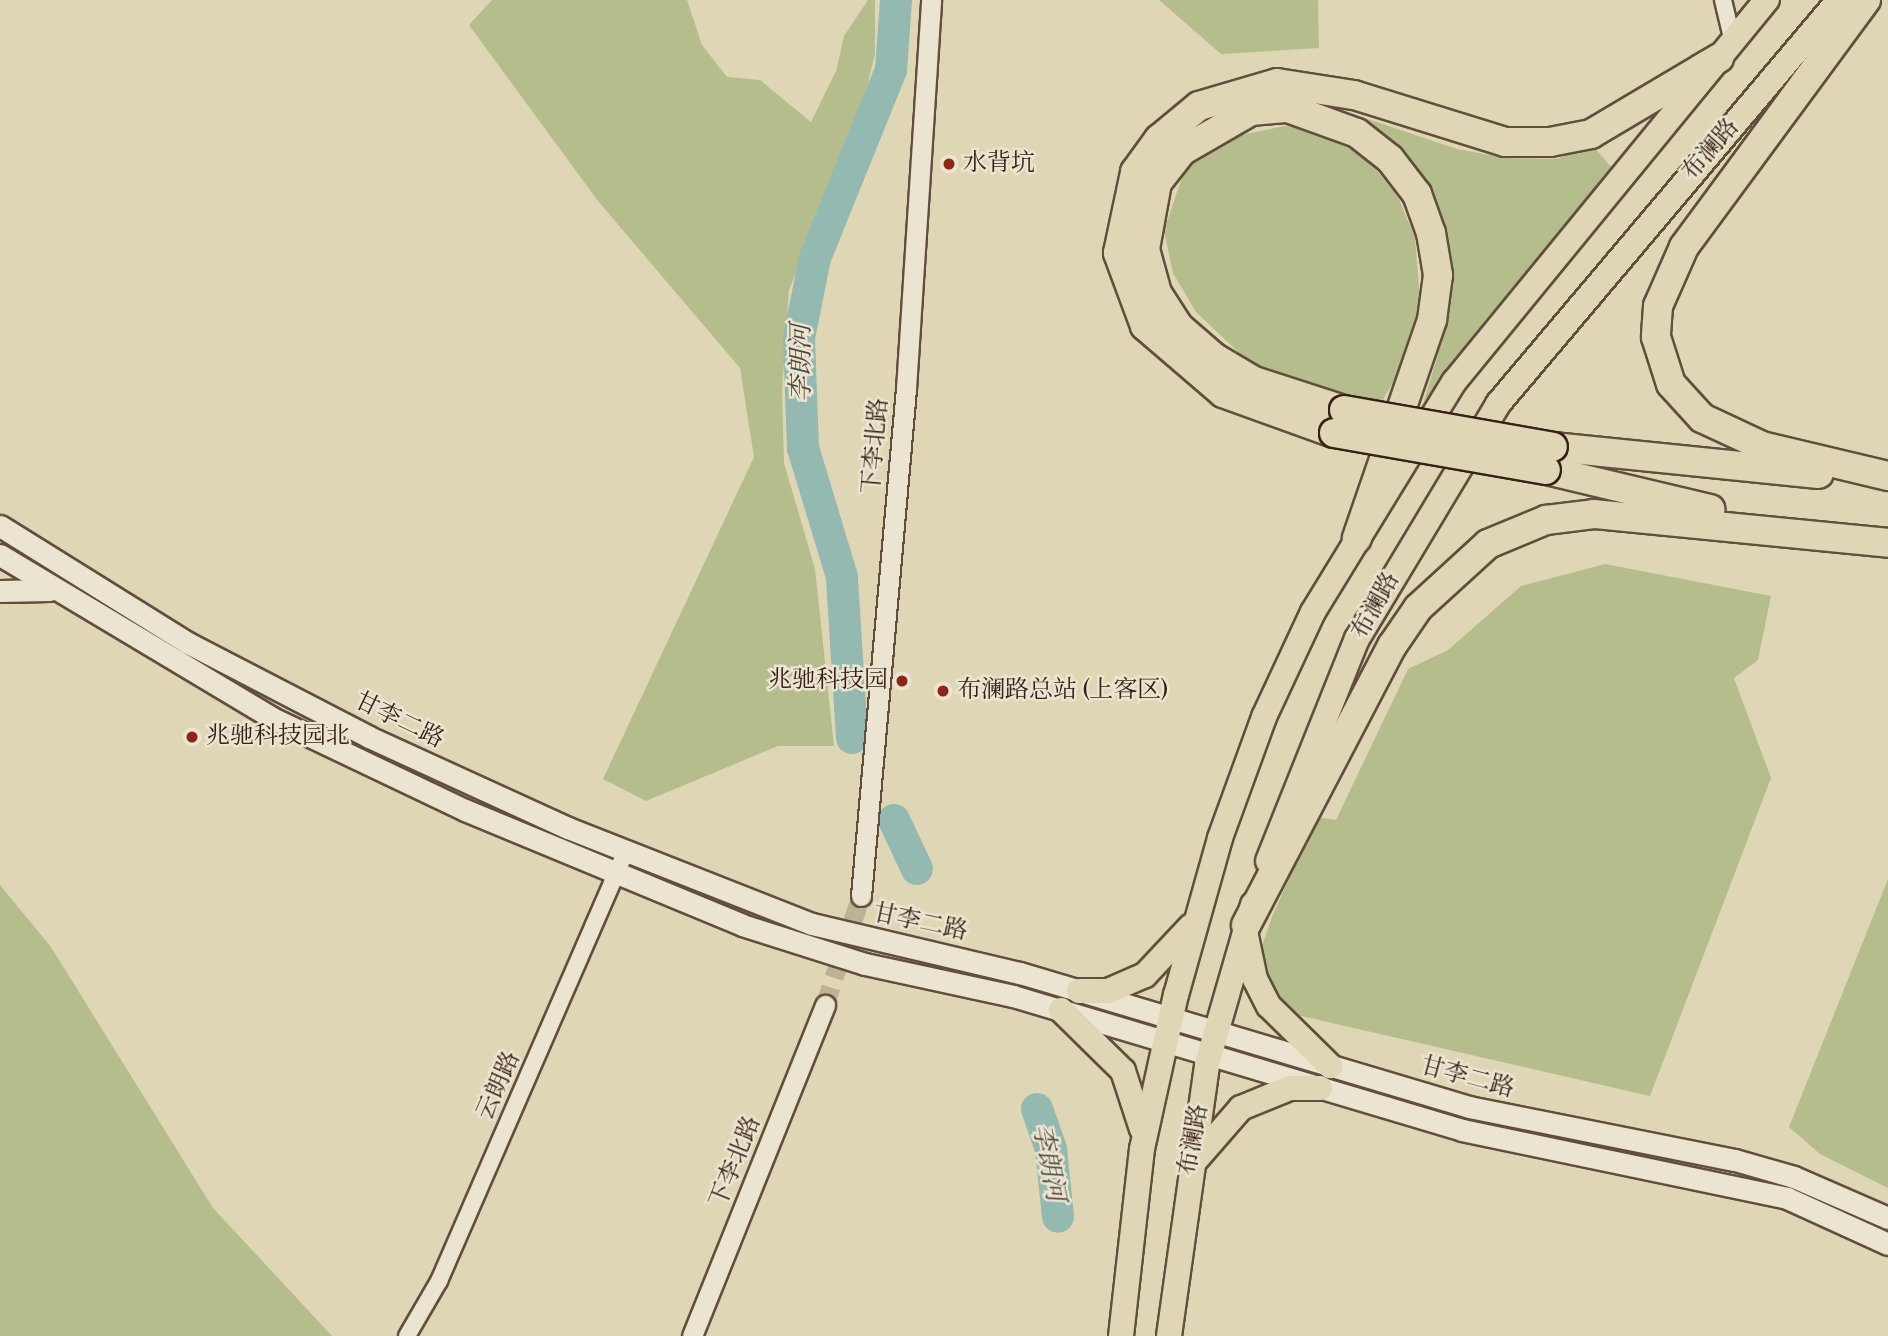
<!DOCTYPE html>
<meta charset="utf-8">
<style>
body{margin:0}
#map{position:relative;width:1888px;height:1336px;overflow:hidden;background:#dfd6b6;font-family:"Libre Bodoni","Noto Serif SC",serif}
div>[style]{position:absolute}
.green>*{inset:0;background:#b5bd8c}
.river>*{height:32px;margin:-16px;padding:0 16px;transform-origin:16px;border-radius:16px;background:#93b9b0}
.tertiary-tunnel>*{height:19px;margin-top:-9.5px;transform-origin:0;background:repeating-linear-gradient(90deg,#bdb296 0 19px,transparent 0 29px)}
.roads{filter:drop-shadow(2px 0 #614e3d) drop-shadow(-2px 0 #614e3d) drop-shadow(0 2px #614e3d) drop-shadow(0 -2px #614e3d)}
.minor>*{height:16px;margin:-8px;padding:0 8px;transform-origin:8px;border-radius:8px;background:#eae4d0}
.tertiary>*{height:19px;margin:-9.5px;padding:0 9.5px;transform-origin:9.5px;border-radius:9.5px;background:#eae4d0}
.secondary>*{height:21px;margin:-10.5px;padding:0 10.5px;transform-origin:10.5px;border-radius:10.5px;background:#eae4d0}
.primary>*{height:24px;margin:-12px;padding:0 12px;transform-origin:12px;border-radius:12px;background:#dfd6b6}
.motorway>*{height:28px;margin:-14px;padding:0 14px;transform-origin:14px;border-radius:14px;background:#dfd6b6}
.bridges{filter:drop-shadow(2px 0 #372015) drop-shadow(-2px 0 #372015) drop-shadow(0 2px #372015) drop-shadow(0 -2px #372015)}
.motorway-bridge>*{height:28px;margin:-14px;padding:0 14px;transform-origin:14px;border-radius:14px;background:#dfd6b6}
.dots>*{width:19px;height:19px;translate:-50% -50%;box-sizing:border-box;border:4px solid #eae4d0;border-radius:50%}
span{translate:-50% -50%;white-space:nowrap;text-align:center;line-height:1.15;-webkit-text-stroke:5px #eae4d0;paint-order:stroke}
.street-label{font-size:24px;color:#372015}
.poi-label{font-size:24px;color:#372015}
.left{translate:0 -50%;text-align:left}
.right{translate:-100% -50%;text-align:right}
.water-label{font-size:26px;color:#4e463c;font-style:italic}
</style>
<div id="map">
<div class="green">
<div style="clip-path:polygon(492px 0,687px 0,702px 45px,727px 77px,760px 80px,811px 122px,836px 71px,844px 36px,868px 0,875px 0,875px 54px,860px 115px,789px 290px,782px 391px,784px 463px,815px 569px,834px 746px,778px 746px,646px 801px,603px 779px,754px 457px,740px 368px,598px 201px,469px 25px)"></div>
<div style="clip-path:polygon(1159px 0,1318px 0,1319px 48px,1221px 54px)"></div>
<div style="clip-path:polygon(1308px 99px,1457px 149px,1506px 158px,1556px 159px,1593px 146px,1612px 168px,1424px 401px,1441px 344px,1439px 237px,1343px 113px)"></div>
<div style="clip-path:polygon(1295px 124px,1328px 135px,1370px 162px,1398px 197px,1415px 238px,1420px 300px,1413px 349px,1382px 401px,1291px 382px,1252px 365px,1196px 312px,1173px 273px,1164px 231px,1184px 171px,1211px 141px)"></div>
<div style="clip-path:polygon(1605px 564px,1771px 596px,1758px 660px,1734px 678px,1771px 778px,1650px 1096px,1284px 1012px,1266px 991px,1261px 949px,1272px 917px,1316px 817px,1336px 820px,1408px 669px,1448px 650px,1521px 586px)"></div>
<div style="clip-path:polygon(1888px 879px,1888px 1188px,1820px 1154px,1789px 1127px)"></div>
<div style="clip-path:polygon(0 885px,51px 947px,213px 1208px,332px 1336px,0 1336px)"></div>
</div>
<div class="river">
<div style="left:852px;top:738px;width:161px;rotate:-93.6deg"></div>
<div style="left:842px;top:577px;width:135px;rotate:-106.8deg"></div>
<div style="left:803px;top:448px;width:110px;rotate:-92.1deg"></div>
<div style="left:799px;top:338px;width:82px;rotate:-78.7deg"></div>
<div style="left:815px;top:258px;width:203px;rotate:-68deg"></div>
<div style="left:891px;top:70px;width:70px;rotate:-85.9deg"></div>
<div style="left:894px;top:820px;width:54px;rotate:64.9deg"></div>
<div style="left:1037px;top:1109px;width:42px;rotate:70.7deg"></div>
<div style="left:1051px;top:1149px;width:68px;rotate:84.1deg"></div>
</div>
<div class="tertiary-tunnel">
<div style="left:825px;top:1005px;width:115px;rotate:-71.7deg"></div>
</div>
<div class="roads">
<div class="minor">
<div style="left:1723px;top:0;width:43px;rotate:76.6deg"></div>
<div style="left:407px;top:1336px;width:64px;rotate:-59.8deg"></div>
<div style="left:439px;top:1281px;width:469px;rotate:-66.5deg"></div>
</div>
<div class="tertiary">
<div style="left:861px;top:896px;width:509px;rotate:-84.93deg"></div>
<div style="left:906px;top:389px;width:390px;rotate:-86.3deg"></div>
<div style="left:692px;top:1336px;width:357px;rotate:-68.1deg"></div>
</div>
<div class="secondary">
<div style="left:0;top:526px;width:221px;rotate:31.9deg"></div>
<div style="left:188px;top:643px;width:204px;rotate:27.4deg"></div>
<div style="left:369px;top:737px;width:219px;rotate:24.6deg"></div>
<div style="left:568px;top:828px;width:262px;rotate:21.5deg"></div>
<div style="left:812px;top:924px;width:214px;rotate:13.3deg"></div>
<div style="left:1020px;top:973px;width:469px;rotate:16.6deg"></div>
<div style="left:1469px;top:1107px;width:271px;rotate:11.3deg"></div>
<div style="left:1735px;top:1160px;width:61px;rotate:16.1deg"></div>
<div style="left:1794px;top:1177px;width:103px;rotate:23.6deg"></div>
<div style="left:0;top:555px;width:317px;rotate:30.9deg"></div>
<div style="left:272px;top:718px;width:214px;rotate:25.5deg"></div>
<div style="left:465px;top:810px;width:300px;rotate:22.5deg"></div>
<div style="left:742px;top:925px;width:129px;rotate:17.6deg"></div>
<div style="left:865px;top:964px;width:151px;rotate:12.2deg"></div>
<div style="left:1013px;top:996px;width:469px;rotate:16.6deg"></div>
<div style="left:1462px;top:1130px;width:332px;rotate:11.8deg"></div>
<div style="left:1787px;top:1198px;width:111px;rotate:24.5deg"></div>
<div style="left:0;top:591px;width:50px;rotate:-1.1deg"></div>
</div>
<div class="primary">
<div style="left:1268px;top:861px;width:239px;rotate:-68.2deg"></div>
<div style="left:1357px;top:639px;width:274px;rotate:-59deg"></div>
<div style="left:1498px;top:404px;width:529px;rotate:-49.83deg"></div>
<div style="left:1246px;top:936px;width:44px;rotate:78.2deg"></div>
<div style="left:1255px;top:979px;width:30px;rotate:63deg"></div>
<div style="left:1269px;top:1006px;width:86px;rotate:44.5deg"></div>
<div style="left:1079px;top:991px;width:29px"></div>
<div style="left:1108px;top:991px;width:40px;rotate:-23.4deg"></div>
<div style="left:1145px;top:975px;width:67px;rotate:-46.8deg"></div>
<div style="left:1061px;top:1010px;width:87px;rotate:44.5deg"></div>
<div style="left:1123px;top:1071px;width:61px;rotate:71.9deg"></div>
<div style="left:1194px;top:1162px;width:72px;rotate:-49deg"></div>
<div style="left:1241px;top:1108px;width:53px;rotate:-22.2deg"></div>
<div style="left:1290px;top:1088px;width:30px"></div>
<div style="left:1121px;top:1336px;width:188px;rotate:-83.6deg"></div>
<div style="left:1142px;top:1149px;width:158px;rotate:-77.6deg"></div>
<div style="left:1176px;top:995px;width:163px;rotate:-74.3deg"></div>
<div style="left:1220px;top:838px;width:129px;rotate:-70deg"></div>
<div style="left:1264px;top:717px;width:116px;rotate:-65deg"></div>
<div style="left:1313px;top:612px;width:270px;rotate:-58.5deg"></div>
<div style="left:1454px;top:382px;width:494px;rotate:-50.7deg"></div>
<div style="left:1169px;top:1336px;width:275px;rotate:-82deg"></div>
<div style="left:1207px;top:1064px;width:166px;rotate:-73.9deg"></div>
</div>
<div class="motorway">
<div style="left:1866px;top:0;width:307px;rotate:126.4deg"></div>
<div style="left:1684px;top:247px;width:64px;rotate:113.8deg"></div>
<div style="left:1658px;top:306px;width:31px;rotate:94deg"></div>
<div style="left:1656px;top:337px;width:49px;rotate:72.3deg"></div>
<div style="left:1671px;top:384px;width:46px;rotate:47.6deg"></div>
<div style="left:1702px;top:418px;width:66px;rotate:25deg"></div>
<div style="left:1762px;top:446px;width:130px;rotate:13.4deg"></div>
<div style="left:1344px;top:410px;width:95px;rotate:-162.1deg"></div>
<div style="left:1254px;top:381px;width:45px;rotate:-149.5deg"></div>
<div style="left:1215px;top:358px;width:48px;rotate:-139.3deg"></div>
<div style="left:1179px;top:327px;width:40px;rotate:-122.9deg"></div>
<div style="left:1157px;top:293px;width:46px;rotate:-105.3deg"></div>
<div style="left:1145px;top:249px;width:67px;rotate:-79.7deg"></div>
<div style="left:1157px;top:183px;width:41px;rotate:-52deg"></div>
<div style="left:1182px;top:151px;width:80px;rotate:-30.1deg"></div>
<div style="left:1251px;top:111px;width:37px;rotate:-5deg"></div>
<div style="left:1288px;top:108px;width:73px;rotate:19.9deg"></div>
<div style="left:1357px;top:133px;width:42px;rotate:38.2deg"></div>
<div style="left:1390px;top:159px;width:44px;rotate:52.4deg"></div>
<div style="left:1417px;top:194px;width:41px;rotate:70.3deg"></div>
<div style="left:1431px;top:233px;width:43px;rotate:80.5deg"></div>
<div style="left:1438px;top:275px;width:45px;rotate:97.6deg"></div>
<div style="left:1432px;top:320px;width:231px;rotate:109deg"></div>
<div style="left:1334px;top:433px;width:118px;rotate:-160.2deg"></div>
<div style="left:1223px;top:393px;width:103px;rotate:-139.3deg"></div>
<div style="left:1145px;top:326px;width:78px;rotate:-110.3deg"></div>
<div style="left:1118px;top:253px;width:83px;rotate:-78.1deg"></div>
<div style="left:1135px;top:172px;width:41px;rotate:-54deg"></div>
<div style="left:1159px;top:139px;width:52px;rotate:-39.5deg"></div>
<div style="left:1199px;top:106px;width:81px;rotate:-16.4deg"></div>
<div style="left:1277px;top:83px;width:78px;rotate:8.9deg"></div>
<div style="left:1354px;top:95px;width:158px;rotate:17.3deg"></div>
<div style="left:1505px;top:142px;width:45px"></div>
<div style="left:1550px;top:142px;width:42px;rotate:-11deg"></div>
<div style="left:1591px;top:134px;width:149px;rotate:-30.7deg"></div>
<div style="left:1553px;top:447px;width:267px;rotate:5.8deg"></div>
<div style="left:1546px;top:470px;width:169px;rotate:13.4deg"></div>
<div style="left:1246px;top:925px;width:315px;rotate:-62.4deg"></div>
<div style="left:1392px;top:646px;width:46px;rotate:-55.6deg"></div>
<div style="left:1418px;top:608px;width:95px;rotate:-42.4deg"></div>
<div style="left:1488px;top:544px;width:63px;rotate:-22.5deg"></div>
<div style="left:1546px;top:520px;width:48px;rotate:-7.1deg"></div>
<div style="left:1594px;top:514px;width:295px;rotate:5.6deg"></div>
</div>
</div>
<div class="bridges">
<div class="motorway-bridge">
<div style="left:1344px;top:410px;width:212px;rotate:10deg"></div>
<div style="left:1334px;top:433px;width:215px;rotate:9.9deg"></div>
</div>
</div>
<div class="dots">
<div style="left:949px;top:164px;background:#8f2418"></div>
<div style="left:902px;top:681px;background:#8f2418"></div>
<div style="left:943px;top:691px;background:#8f2418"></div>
<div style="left:192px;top:737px;background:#8f2418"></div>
</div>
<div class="street-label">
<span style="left:1711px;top:150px;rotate:-49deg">布澜路</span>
<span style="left:876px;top:446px;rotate:-85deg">下李北路</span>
<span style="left:1376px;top:606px;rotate:-61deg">布澜路</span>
<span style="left:399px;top:721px;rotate:26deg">甘李二路</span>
<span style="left:920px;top:923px;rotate:12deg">甘李二路</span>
<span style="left:1467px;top:1078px;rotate:15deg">甘李二路</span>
<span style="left:499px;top:1086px;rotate:-66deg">云朗路</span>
<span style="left:1194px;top:1140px;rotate:-80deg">布澜路</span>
<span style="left:736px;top:1162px;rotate:-68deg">下李北路</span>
</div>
<div class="poi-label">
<span class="left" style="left:963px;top:164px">水背坑</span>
<span class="right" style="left:888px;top:681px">兆驰科技园</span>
<span class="left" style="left:957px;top:691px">布澜路总站 (上客区)</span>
<span class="left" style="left:206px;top:737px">兆驰科技园北</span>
</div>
<div class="water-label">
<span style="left:802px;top:363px;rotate:-90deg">李朗河</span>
<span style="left:1048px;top:1163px;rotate:79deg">李朗河</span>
</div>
</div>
